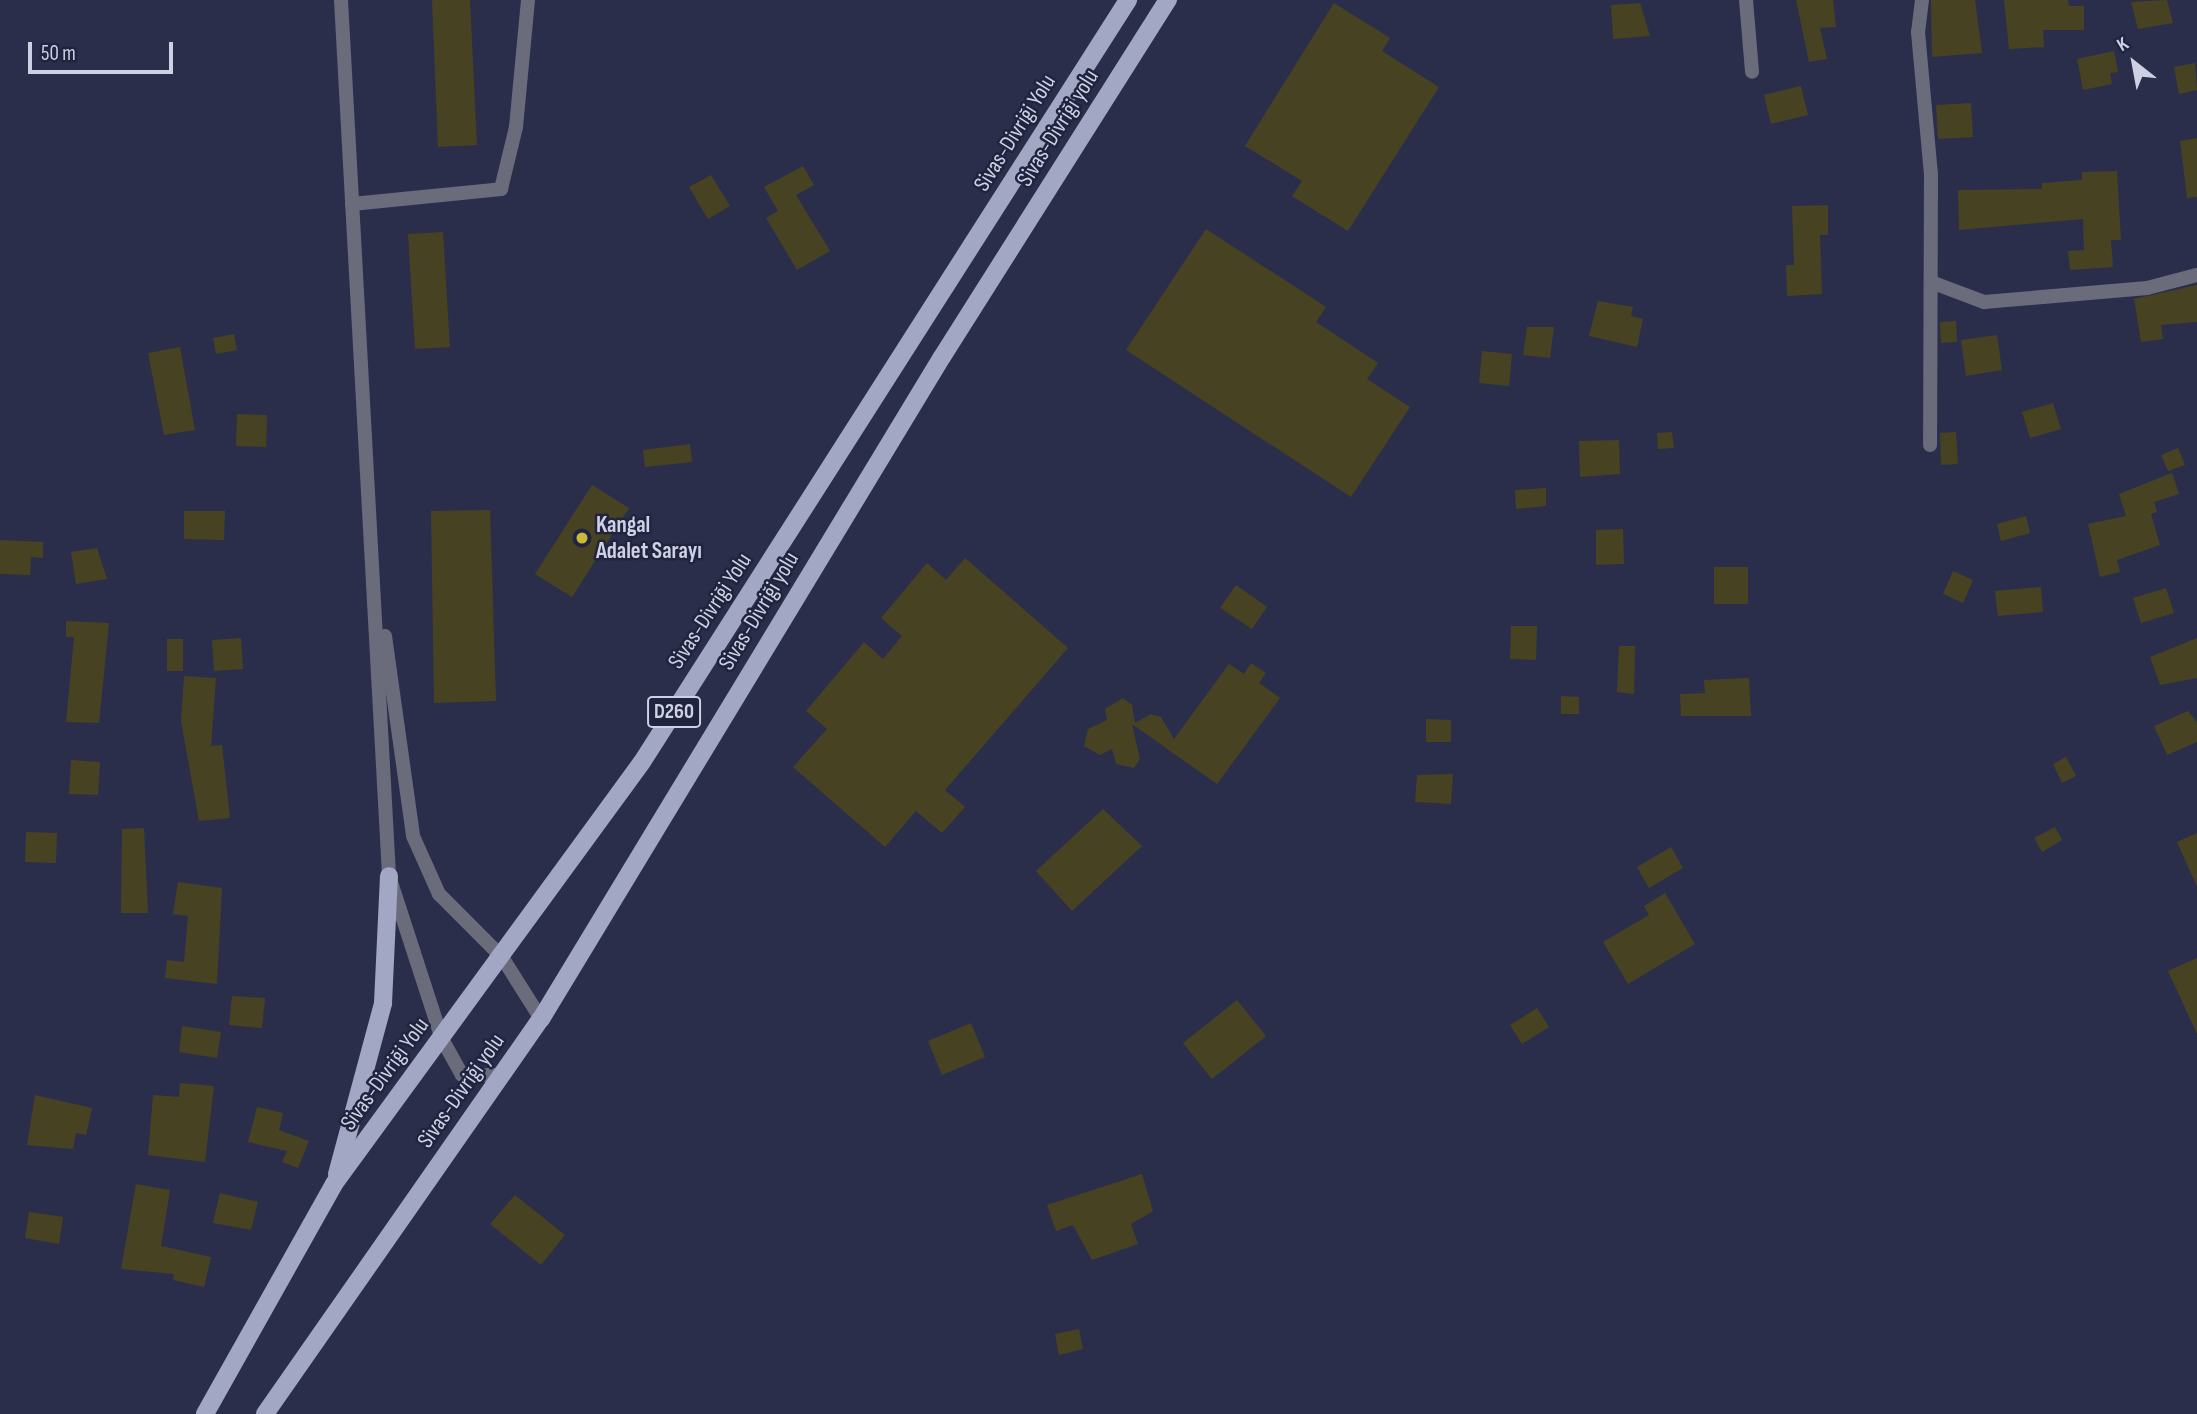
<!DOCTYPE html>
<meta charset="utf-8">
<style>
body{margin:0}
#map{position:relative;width:2197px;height:1414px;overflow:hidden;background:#2b2e4a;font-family:"Sofia Sans Condensed",sans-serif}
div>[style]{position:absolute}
.building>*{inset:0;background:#474322}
.minor>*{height:14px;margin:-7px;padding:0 7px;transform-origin:7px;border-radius:7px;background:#6a6c7b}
.tertiary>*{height:14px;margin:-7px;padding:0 7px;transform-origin:7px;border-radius:7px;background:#6a6c7b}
.primary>*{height:18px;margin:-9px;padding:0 9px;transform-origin:9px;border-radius:9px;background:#a2a7c4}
.dots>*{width:19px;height:19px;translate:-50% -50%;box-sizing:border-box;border:4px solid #21243f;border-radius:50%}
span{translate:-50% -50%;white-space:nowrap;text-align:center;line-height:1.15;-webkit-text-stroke:5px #21243f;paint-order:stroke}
.shield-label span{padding:2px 5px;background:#21243f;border:2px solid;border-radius:5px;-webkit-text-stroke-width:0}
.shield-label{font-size:21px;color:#ced1e3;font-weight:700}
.street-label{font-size:23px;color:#ced1e3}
.poi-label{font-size:23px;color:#ced1e3;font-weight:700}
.left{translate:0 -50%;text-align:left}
.north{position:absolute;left:2099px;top:28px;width:70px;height:70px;-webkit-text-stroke:5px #21243f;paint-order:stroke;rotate:329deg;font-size:19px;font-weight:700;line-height:28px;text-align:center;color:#ced1e3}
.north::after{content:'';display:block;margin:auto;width:24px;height:32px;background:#ced1e3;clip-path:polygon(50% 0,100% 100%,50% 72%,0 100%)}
.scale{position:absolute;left:28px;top:42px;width:145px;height:32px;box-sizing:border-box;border:4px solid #ced1e3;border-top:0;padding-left:9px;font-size:21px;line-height:24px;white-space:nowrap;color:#ced1e3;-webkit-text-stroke:5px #21243f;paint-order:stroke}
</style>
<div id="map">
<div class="building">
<div style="clip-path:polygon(432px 0,470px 0,477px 145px,438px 147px)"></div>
<div style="clip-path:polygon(1796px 0,1833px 0,1836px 27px,1820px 28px,1827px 59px,1809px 62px)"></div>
<div style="clip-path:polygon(1931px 0,1975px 0,1982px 53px,1932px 57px)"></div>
<div style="clip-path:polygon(2004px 0,2068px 0,2069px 6px,2084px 6px,2084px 30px,2043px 30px,2044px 47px,2009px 49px)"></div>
<div style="clip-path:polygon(2167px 0,2173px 23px,2138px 29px,2131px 2px)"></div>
<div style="clip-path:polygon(1334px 3px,1390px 38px,1382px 51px,1439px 87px,1348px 231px,1292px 196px,1302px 181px,1245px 146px)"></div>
<div style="clip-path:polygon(1640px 3px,1650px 36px,1613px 39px,1611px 5px)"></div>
<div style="clip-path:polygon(2114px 51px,2118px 72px,2110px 73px,2112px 84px,2083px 90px,2077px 59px)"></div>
<div style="clip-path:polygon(2195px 63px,2197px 90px,2179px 94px,2174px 67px)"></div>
<div style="clip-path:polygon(1801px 86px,1808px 115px,1771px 124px,1764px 95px)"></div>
<div style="clip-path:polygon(1971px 103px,1973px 137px,1938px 139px,1936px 105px)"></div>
<div style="clip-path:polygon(2197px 138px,2197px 197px,2187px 198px,2180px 141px)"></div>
<div style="clip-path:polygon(803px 166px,814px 185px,796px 195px,830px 251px,797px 270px,766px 218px,778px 211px,764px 187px)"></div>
<div style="clip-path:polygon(2117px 171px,2121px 240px,2111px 240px,2113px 267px,2070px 270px,2068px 251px,2084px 250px,2083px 219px,1959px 230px,1958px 190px,2042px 189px,2042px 183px,2082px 180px,2082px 172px)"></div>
<div style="clip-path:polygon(711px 175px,730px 206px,708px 219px,689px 187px)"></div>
<div style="clip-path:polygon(1828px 205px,1828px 235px,1820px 235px,1822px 294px,1787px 296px,1786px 265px,1794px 265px,1792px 206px)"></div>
<div style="clip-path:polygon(1206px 229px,1326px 307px,1316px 322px,1378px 363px,1367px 379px,1410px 407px,1351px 497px,1126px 350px)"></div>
<div style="clip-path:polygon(443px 232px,450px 347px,415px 349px,408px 234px)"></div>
<div style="clip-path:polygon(2197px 285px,2197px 322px,2161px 325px,2163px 339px,2141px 342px,2134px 299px)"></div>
<div style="clip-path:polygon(1598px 301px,1633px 307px,1631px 316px,1643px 319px,1637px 347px,1589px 336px)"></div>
<div style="clip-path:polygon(1956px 321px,1957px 342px,1941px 343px,1940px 322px)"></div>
<div style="clip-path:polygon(1527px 327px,1554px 327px,1550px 358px,1523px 355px)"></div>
<div style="clip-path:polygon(234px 334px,237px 350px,216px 354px,213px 338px)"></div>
<div style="clip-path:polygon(1997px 335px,2002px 370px,1966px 376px,1961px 340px)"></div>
<div style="clip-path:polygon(180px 347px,195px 430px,164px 435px,148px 353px)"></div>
<div style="clip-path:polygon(1482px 351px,1512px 354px,1509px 386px,1479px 383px)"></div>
<div style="clip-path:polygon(2053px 403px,2061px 429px,2030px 438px,2022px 412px)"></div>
<div style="clip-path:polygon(237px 414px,267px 415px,266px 447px,236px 446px)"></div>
<div style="clip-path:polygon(1672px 432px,1674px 448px,1658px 449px,1657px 433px)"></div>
<div style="clip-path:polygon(1956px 432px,1958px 464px,1941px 465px,1940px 433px)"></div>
<div style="clip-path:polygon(1619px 440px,1620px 474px,1580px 477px,1579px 441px)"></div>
<div style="clip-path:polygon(690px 444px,692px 462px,645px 467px,643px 450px)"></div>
<div style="clip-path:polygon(2178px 448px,2185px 465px,2168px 471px,2161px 455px)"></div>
<div style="clip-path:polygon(2172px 473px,2179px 494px,2154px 502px,2157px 512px,2151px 514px,2160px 545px,2117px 560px,2120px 572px,2100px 577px,2088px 524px,2126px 516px,2119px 494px)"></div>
<div style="clip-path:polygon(592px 485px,629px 508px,572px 597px,535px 574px)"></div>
<div style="clip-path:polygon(1546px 488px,1546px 506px,1516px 509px,1515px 490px)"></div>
<div style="clip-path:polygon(490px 510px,496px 701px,434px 703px,431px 511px)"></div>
<div style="clip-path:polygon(184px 511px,225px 511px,224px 540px,184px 539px)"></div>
<div style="clip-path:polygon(2026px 516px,2030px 533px,2001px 541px,1997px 524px)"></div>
<div style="clip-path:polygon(1623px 529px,1624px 564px,1596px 565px,1596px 530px)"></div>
<div style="clip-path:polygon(0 540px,43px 542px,43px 558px,31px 557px,30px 575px,0 574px)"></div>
<div style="clip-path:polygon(97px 548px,107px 579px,76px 584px,71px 552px)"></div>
<div style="clip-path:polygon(965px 558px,1068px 648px,945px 790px,965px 807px,942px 833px,916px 811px,885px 847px,793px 767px,827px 729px,806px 711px,864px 642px,883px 659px,902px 636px,881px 618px,927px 563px,946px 580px)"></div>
<div style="clip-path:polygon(1714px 567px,1748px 567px,1748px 604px,1714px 604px)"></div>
<div style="clip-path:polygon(1953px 571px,1973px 580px,1963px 603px,1943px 594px)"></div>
<div style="clip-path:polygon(1236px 585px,1267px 607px,1252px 629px,1220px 608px)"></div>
<div style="clip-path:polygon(2041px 587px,2043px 612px,1998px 616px,1995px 591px)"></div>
<div style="clip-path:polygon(2166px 588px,2174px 613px,2141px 623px,2133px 598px)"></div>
<div style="clip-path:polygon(66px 621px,109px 623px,99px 723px,66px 722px,74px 637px,66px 637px)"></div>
<div style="clip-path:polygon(1511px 626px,1537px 626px,1536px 660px,1510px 659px)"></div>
<div style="clip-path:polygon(241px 638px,243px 669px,214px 671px,212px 640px)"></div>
<div style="clip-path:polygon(2197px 638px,2197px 678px,2160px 685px,2150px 657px)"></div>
<div style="clip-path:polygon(167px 639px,183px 639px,183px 671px,167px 671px)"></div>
<div style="clip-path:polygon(1619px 646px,1635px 646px,1634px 694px,1617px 692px)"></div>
<div style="clip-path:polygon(1251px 663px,1266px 673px,1259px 683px,1280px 698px,1217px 784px,1132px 724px,1140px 759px,1134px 768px,1116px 764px,1112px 749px,1100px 755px,1084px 746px,1088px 729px,1107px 720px,1105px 709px,1123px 698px,1132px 705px,1135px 723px,1151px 714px,1161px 717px,1174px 739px,1229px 664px,1244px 674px)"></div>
<div style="clip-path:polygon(184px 676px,216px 678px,211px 746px,222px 745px,230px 818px,199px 821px,181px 721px)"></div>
<div style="clip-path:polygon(1749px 678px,1751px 716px,1681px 716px,1680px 694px,1705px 693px,1704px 680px)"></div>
<div style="clip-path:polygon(1561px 696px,1579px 697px,1579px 714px,1561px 714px)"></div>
<div style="clip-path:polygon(2188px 711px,2197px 722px,2197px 742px,2167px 755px,2154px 726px)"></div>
<div style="clip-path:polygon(1426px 719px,1451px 720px,1451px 742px,1426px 742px)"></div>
<div style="clip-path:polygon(2066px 757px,2076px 776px,2062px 783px,2053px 764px)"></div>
<div style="clip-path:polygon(71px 760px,100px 762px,98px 795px,69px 794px)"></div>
<div style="clip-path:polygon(1453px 774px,1451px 804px,1415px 802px,1417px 775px)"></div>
<div style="clip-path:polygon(1103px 809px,1142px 846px,1072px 911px,1036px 871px)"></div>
<div style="clip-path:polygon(2055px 827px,2062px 840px,2042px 852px,2034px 838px)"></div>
<div style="clip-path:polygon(144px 828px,148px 913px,121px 913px,122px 829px)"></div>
<div style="clip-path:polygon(26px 832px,57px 833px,56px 863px,25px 862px)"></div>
<div style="clip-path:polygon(2197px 833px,2197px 887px,2177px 842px)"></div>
<div style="clip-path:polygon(1671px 847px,1683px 868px,1649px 888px,1637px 867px)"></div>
<div style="clip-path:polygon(178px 882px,222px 888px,217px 984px,165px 978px,167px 960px,184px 962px,188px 916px,173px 914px)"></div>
<div style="clip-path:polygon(1665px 893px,1695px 944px,1628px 984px,1603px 942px,1649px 915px,1644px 906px)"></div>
<div style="clip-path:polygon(2197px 958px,2197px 1034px,2168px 971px)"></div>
<div style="clip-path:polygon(232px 996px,265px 998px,262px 1028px,229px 1025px)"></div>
<div style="clip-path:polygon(1237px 1000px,1266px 1036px,1212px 1079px,1183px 1043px)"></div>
<div style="clip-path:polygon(1537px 1008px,1549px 1027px,1522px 1044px,1510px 1025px)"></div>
<div style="clip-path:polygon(971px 1023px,985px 1057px,942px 1075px,928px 1041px)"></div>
<div style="clip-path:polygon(182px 1026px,221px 1032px,217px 1058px,179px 1052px)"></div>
<div style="clip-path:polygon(180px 1083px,214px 1086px,205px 1162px,148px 1155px,153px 1095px,179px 1097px)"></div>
<div style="clip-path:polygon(35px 1095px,92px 1108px,86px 1135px,76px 1133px,73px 1149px,27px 1145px)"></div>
<div style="clip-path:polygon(257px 1107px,283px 1113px,279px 1130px,309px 1141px,298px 1168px,282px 1162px,287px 1151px,248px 1142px)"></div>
<div style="clip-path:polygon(1142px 1174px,1153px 1211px,1131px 1224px,1138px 1244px,1092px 1260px,1073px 1225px,1056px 1231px,1047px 1205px)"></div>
<div style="clip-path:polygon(136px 1184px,170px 1190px,161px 1246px,211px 1257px,204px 1287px,173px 1280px,174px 1274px,121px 1269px)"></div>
<div style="clip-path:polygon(220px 1193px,258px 1202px,251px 1230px,213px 1223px)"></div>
<div style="clip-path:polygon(515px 1195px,565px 1235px,541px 1265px,490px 1224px)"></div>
<div style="clip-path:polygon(29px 1212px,63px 1217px,59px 1244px,25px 1238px)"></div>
<div style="clip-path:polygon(1079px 1329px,1083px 1349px,1059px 1355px,1055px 1334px)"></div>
</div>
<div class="minor">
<div style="left:1746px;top:0;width:72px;rotate:85.2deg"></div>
<div style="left:1922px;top:0;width:32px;rotate:97deg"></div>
<div style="left:1918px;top:32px;width:143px;rotate:84.8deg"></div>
<div style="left:1931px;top:174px;width:271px;rotate:90.2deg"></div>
<div style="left:352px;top:204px;width:150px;rotate:-5.7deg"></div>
<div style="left:501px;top:189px;width:64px;rotate:-76.4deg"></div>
<div style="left:516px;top:127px;width:128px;rotate:-84.6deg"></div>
<div style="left:1931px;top:282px;width:57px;rotate:20.7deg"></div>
<div style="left:1984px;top:302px;width:164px;rotate:-4.9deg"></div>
<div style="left:2147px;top:288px;width:52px;rotate:-14.6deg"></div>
</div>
<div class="tertiary">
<div style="left:341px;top:0;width:877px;rotate:86.86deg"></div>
<div style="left:389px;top:876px;width:171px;rotate:72deg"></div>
<div style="left:442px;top:1039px;width:41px;rotate:60.9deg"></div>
<div style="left:462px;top:1075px;width:40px"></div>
<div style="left:385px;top:636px;width:202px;rotate:82deg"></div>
<div style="left:413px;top:836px;width:64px;rotate:65.9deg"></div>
<div style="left:439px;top:894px;width:89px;rotate:45deg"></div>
<div style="left:502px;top:957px;width:73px;rotate:57.8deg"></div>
</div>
<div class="primary">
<div style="left:337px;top:1174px;width:177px;rotate:-74.9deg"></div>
<div style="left:383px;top:1003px;width:127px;rotate:-87.3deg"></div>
<div style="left:205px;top:1414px;width:264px;rotate:-60.7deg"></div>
<div style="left:334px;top:1184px;width:522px;rotate:-53.88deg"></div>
<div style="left:642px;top:762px;width:904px;rotate:-57.47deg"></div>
<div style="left:265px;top:1414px;width:482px;rotate:-55.1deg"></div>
<div style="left:541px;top:1019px;width:774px;rotate:-58.8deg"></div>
<div style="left:942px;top:357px;width:423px;rotate:-57.7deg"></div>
</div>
<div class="dots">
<div style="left:582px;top:538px;background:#c9ba3a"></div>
</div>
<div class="shield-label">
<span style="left:674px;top:712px">D260</span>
</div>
<div class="street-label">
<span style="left:1058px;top:128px;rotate:-58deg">Sivas-Divriği yolu</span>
<span style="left:1015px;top:133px;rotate:-58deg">Sivas-Divriği Yolu</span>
<span style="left:710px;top:611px;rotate:-57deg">Sivas-Divriği Yolu</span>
<span style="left:759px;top:611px;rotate:-59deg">Sivas-Divriği yolu</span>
<span style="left:385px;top:1074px;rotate:-54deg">Sivas-Divriği Yolu</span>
<span style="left:461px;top:1091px;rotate:-55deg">Sivas-Divriği yolu</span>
</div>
<div class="poi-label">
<span class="left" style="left:596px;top:538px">Kangal<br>Adalet Sarayı</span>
</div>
<div class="north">K</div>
<div class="scale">50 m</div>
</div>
